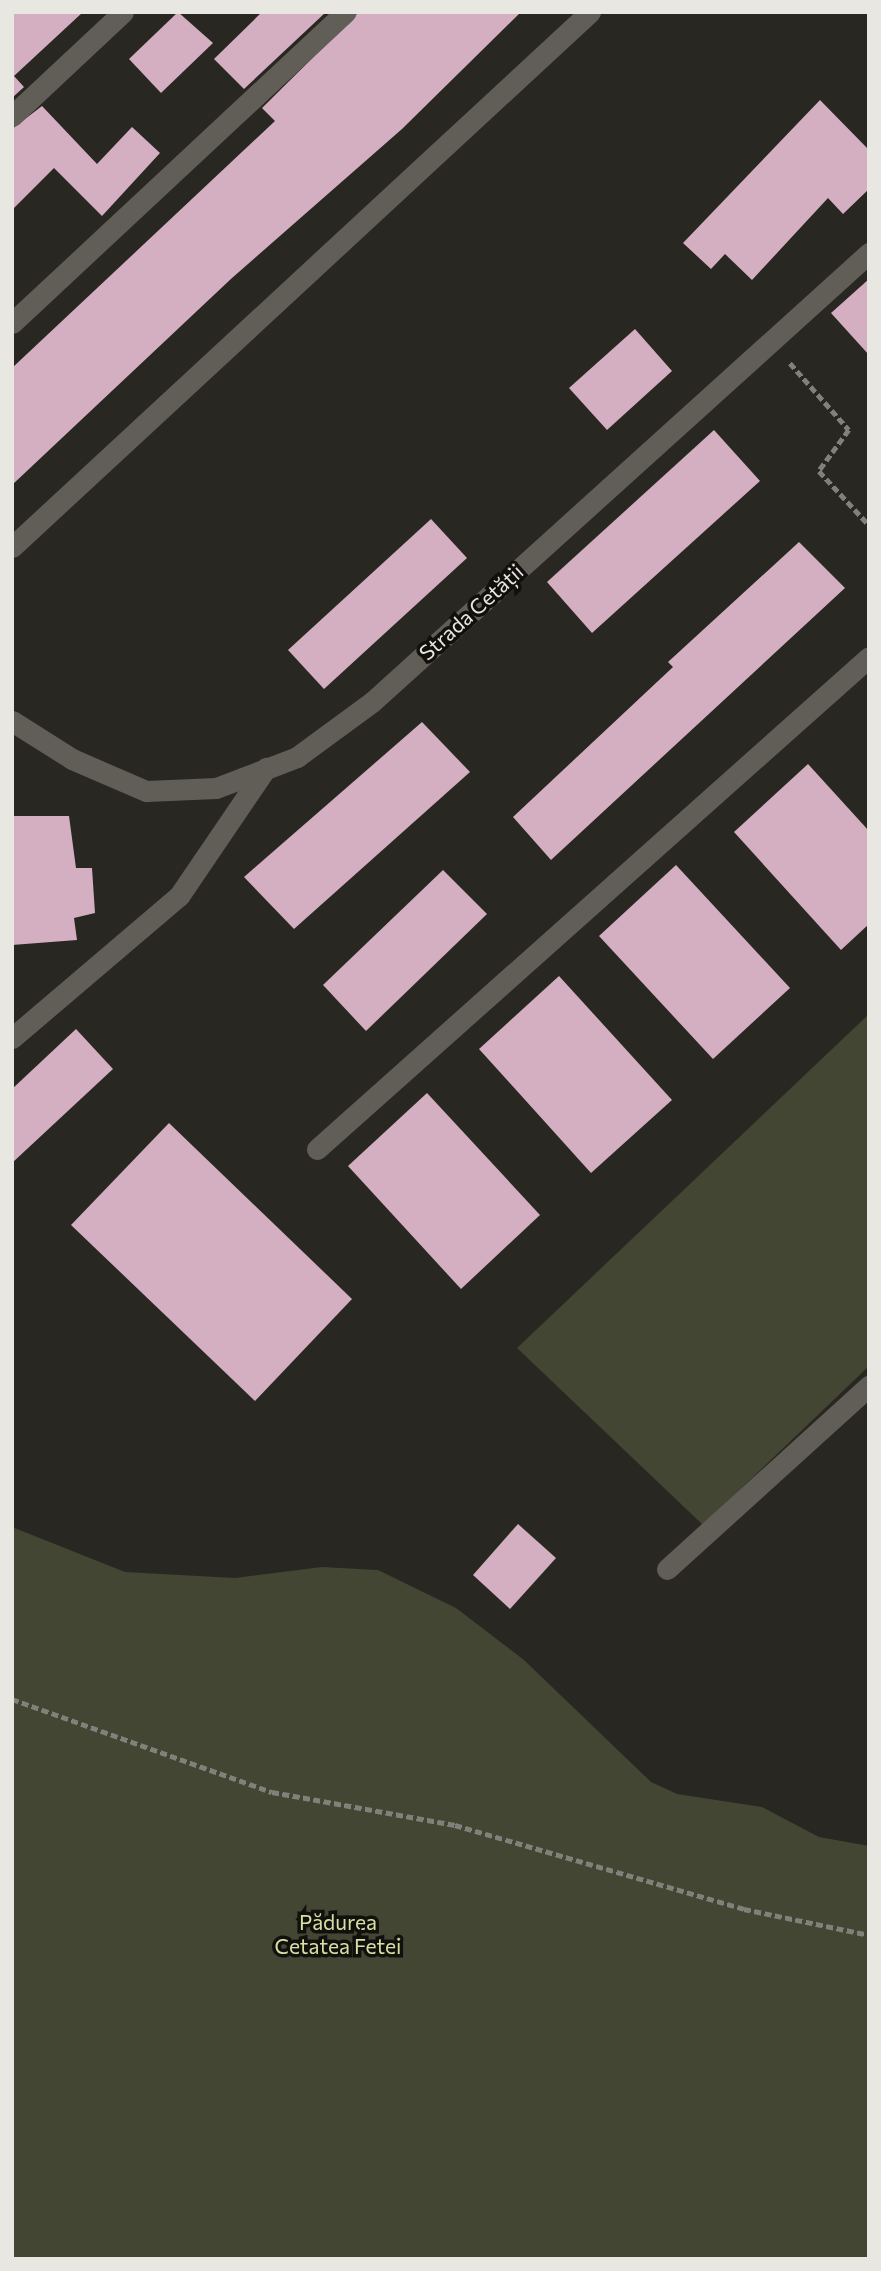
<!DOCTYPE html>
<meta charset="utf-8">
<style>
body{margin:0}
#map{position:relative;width:881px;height:2271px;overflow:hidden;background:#292721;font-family:Commissioner,sans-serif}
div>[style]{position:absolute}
.green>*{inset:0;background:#424632}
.building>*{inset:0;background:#d4aec1}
.path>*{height:4.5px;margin-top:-2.25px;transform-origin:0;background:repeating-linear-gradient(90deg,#81807a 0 7px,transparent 0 10.5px)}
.minor>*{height:21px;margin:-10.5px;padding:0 10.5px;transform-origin:10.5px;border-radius:10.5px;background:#615e57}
span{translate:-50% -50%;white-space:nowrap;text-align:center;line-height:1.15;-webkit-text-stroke:7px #11100d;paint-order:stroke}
.street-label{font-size:21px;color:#e8e7e2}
.park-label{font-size:21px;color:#d6e0a3}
.frame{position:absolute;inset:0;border:14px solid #e8e7e2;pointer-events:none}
</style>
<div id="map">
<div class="green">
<div style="clip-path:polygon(869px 1014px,869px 1366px,703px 1525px,517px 1348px)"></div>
<div style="clip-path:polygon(12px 1527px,125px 1572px,235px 1578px,322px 1567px,378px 1570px,456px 1608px,524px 1660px,651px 1782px,677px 1794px,762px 1807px,819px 1837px,869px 1846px,869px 2259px,12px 2259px)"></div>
</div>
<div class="building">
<div style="clip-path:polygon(12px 12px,83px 12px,14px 76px,24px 87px,12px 98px)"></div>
<div style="clip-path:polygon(178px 12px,213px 43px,161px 93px,129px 59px)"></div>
<div style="clip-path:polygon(262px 12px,326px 12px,244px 89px,214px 59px)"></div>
<div style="clip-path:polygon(359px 12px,521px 12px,402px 129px,232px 278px,12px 485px,12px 368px,275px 121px,262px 108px)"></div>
<div style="clip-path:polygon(820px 100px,869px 150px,869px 189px,843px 214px,828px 198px,752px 280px,725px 254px,711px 269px,683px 243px)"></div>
<div style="clip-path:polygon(42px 106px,97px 164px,132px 127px,160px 153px,102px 216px,54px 168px,12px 210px,12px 129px)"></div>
<div style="clip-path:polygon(869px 279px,869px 355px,831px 313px)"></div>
<div style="clip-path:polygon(635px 329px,672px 371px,607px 430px,569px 388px)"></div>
<div style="clip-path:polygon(714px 430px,760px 481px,592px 633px,547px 582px)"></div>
<div style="clip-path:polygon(431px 519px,467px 558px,324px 689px,288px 650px)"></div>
<div style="clip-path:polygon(799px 542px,845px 588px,551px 860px,513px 817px,673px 667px,668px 662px)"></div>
<div style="clip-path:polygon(422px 722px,470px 772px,294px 929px,244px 877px)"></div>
<div style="clip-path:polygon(808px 764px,869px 831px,869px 924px,841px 950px,734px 832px)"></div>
<div style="clip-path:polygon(12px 816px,69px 816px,76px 868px,92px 868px,95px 913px,74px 918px,77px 940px,12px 945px)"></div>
<div style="clip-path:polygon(676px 865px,790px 988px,713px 1059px,599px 936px)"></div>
<div style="clip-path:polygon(443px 870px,487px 914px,366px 1031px,323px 985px)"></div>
<div style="clip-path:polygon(559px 976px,672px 1100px,591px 1173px,479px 1049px)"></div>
<div style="clip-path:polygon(76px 1029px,113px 1069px,12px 1163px,12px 1089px)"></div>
<div style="clip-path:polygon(427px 1093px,540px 1215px,461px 1289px,348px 1166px)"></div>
<div style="clip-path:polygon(169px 1123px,352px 1299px,255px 1401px,71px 1225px)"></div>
<div style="clip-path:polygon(518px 1524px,556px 1558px,510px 1609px,473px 1575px)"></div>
</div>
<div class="path">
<div style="left:790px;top:363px;width:89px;rotate:48.6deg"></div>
<div style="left:849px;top:430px;width:51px;rotate:126.2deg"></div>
<div style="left:819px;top:471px;width:74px;rotate:47.2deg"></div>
<div style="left:12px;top:1699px;width:276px;rotate:19.7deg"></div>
<div style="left:272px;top:1792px;width:186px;rotate:10.2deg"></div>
<div style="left:455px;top:1825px;width:301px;rotate:16.2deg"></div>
<div style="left:744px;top:1909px;width:128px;rotate:11.7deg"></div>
</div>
<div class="minor">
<div style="left:12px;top:116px;width:152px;rotate:-43.1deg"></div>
<div style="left:12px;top:323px;width:456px;rotate:-43deg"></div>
<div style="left:12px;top:547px;width:788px;rotate:-42.79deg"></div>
<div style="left:12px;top:721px;width:71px;rotate:32.3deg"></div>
<div style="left:72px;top:759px;width:81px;rotate:23.4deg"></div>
<div style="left:146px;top:791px;width:70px;rotate:-2.5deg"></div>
<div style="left:216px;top:788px;width:87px;rotate:-20.9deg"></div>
<div style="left:297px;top:757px;width:93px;rotate:-36.3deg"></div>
<div style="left:372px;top:702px;width:670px;rotate:-42.1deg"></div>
<div style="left:12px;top:1038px;width:219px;rotate:-40.4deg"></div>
<div style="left:179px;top:896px;width:155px;rotate:-55.8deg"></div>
<div style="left:317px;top:1149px;width:739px;rotate:-41.71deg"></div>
<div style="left:667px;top:1569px;width:273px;rotate:-42.2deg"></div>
</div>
<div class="street-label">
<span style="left:471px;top:612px;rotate:-42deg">Strada Cetății</span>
</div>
<div class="park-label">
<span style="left:338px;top:1934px">Pădurea<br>Cetatea Fetei</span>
</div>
<div class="frame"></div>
</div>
